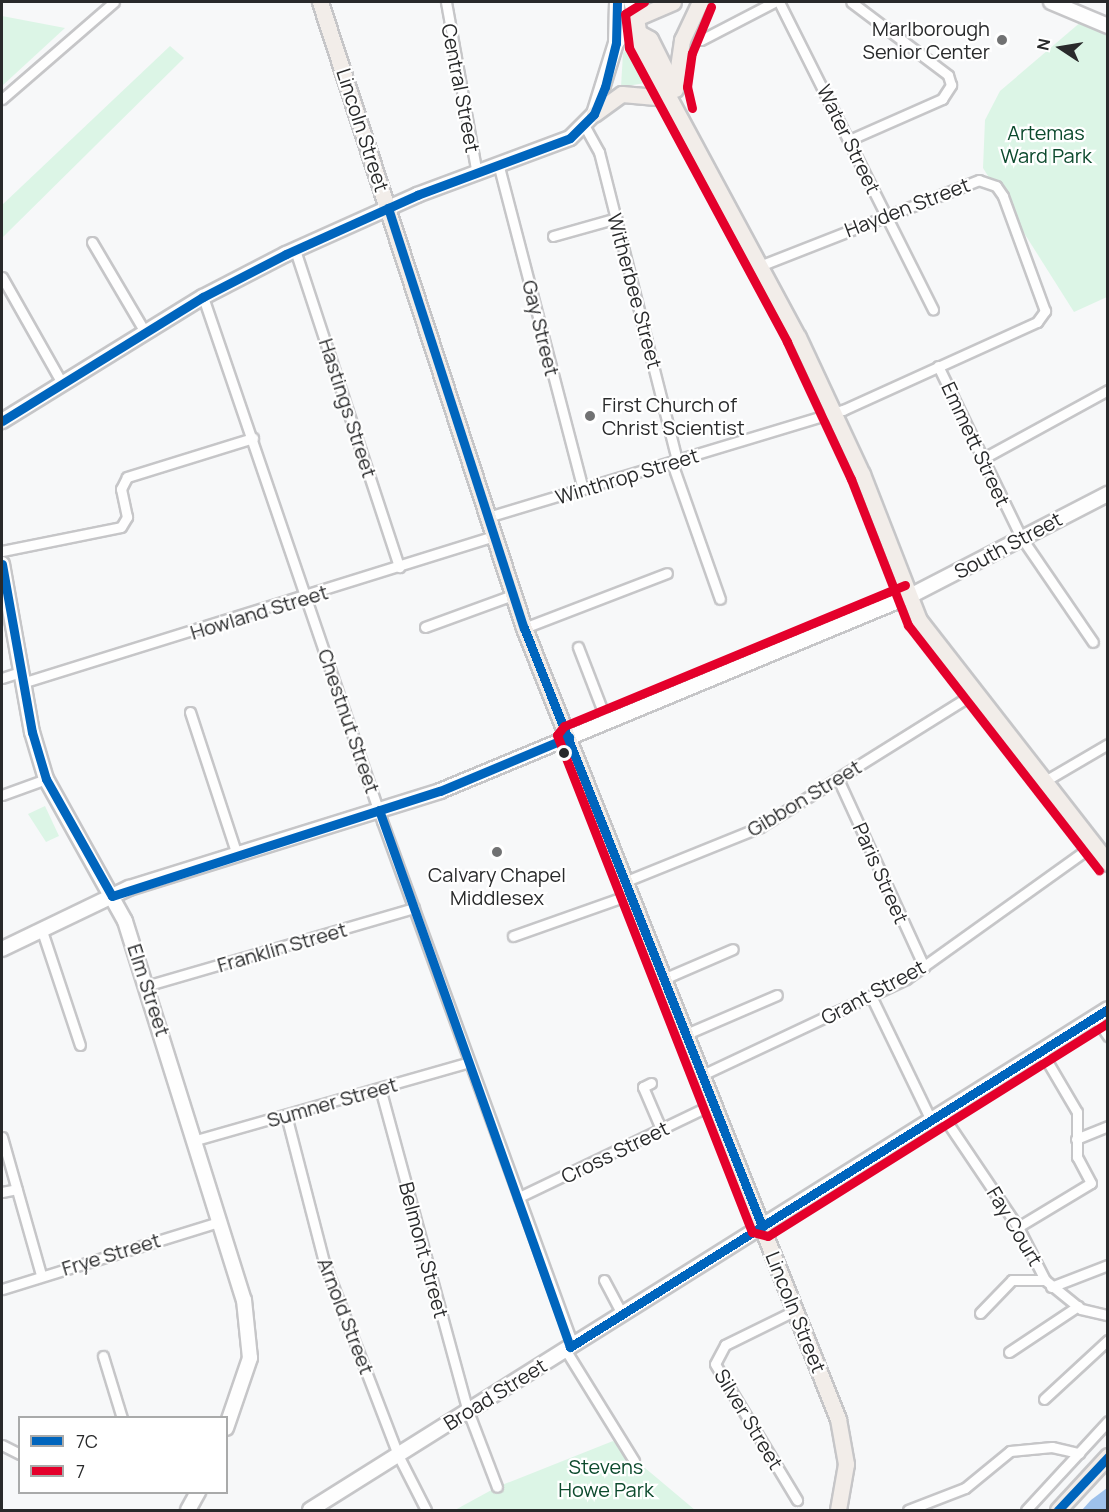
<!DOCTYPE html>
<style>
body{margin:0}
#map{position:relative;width:1109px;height:1512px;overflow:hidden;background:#f7f8f9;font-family:Manrope,sans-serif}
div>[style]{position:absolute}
.green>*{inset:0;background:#dcf5e6}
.water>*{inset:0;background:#9ec1eb}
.roads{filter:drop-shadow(2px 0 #c6c6c8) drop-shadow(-2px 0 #c6c6c8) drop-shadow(0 2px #c6c6c8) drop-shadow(0 -2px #c6c6c8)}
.street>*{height:9px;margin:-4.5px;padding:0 4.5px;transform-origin:4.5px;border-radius:4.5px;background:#fefefe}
.secondary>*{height:14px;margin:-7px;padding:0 7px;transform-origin:7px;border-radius:7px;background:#fefefe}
.primary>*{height:15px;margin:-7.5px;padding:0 7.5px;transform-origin:7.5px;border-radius:7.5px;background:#f2ede9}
.bus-1>*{height:9px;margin:-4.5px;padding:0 4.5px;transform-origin:4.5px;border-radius:4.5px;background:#0065bd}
.bus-2>*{height:9px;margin:-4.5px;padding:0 4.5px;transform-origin:4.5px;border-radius:4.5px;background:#e4002b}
.dots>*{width:16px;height:16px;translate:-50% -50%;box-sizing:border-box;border:3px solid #fff;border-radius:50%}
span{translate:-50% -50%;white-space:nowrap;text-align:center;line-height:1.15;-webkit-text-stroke:4.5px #fff;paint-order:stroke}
.poi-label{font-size:20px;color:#292a2b}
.right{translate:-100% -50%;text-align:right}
.left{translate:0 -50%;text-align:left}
.street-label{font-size:20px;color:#292a2b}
.park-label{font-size:20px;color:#0c4a2d}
.frame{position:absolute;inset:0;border:3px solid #292a2b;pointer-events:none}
.legend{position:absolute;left:18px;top:1416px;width:210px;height:78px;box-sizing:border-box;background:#fff;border:2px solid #a9aaaa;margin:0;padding:8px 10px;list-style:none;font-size:18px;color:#292a2b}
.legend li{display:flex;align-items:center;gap:12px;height:30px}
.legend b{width:30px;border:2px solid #a9aaaa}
.north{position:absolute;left:1031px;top:18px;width:60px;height:60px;-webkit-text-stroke:4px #fff;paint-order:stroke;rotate:282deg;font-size:16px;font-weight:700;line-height:24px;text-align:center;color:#292a2b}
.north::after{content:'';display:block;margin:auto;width:21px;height:27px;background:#292a2b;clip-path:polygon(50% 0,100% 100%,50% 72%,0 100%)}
</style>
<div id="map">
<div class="green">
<div style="clip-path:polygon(2px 16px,65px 28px,2px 86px)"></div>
<div style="clip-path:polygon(1082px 21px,1107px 34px,1107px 297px,1074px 312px,983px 168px,985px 120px,1000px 91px)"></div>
<div style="clip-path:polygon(633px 43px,651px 82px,621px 87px,623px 53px)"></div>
<div style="clip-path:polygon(170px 46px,184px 58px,2px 238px,2px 205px)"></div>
<div style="clip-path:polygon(45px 806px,59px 836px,46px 842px,28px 814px)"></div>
<div style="clip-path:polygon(613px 1441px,695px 1510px,455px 1510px,497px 1487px)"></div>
</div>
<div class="water">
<div style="clip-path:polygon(1107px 1488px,1107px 1510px,1082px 1510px,1091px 1500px)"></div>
</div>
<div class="roads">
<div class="street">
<div style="left:446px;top:2px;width:175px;rotate:79.8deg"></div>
<div style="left:779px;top:2px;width:344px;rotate:63.4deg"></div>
<div style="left:701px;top:40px;width:82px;rotate:-27.5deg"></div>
<div style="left:2px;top:99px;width:148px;rotate:-40.9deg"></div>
<div style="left:584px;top:125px;width:31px;rotate:61deg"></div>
<div style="left:599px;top:152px;width:319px;rotate:75.8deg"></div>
<div style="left:849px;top:140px;width:102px;rotate:-23.8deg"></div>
<div style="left:942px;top:99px;width:17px;rotate:-57deg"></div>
<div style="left:951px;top:85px;width:10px;rotate:-107deg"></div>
<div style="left:948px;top:75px;width:121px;rotate:-143deg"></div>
<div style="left:499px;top:167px;width:333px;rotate:75.4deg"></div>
<div style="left:553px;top:236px;width:66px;rotate:-15.7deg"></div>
<div style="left:92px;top:242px;width:104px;rotate:59.5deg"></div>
<div style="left:295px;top:250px;width:334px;rotate:71.8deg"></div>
<div style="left:2px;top:277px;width:122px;rotate:60.5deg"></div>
<div style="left:203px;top:297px;width:554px;rotate:71.14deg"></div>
<div style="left:382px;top:821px;width:549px;rotate:69.98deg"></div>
<div style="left:570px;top:1337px;width:17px;rotate:97deg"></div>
<div style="left:568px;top:1354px;width:126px;rotate:58.3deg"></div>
<div style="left:938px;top:366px;width:190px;rotate:64.1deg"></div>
<div style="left:1021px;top:537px;width:127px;rotate:55.6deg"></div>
<div style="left:982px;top:459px;width:144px;rotate:-28.7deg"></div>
<div style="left:672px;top:463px;width:144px;rotate:70.6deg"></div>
<div style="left:488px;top:517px;width:371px;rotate:-16.8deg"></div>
<div style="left:843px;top:410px;width:213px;rotate:-24.4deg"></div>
<div style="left:1037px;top:322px;width:14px;rotate:-54deg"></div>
<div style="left:1045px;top:311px;width:122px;rotate:-110.1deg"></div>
<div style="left:1003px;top:196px;width:12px;rotate:-125deg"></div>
<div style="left:996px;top:186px;width:18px;rotate:-161deg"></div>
<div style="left:979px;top:180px;width:235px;rotate:158.6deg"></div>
<div style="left:2px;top:551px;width:121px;rotate:-11.4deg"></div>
<div style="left:121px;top:527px;width:12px;rotate:-59deg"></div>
<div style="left:127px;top:517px;width:29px;rotate:-102deg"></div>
<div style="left:121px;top:489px;width:13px;rotate:-63deg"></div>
<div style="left:127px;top:477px;width:132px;rotate:-17.2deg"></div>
<div style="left:425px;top:627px;width:94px;rotate:-20deg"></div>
<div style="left:524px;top:628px;width:153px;rotate:-21deg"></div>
<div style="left:578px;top:647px;width:80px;rotate:68.9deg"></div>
<div style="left:2px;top:678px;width:19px;rotate:-18deg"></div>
<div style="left:22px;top:683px;width:494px;rotate:-17.3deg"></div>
<div style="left:190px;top:712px;width:151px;rotate:71.8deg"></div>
<div style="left:838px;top:779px;width:207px;rotate:65.4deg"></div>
<div style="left:1043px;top:782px;width:75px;rotate:-30.3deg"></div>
<div style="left:2px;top:795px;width:47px;rotate:-20deg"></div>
<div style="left:624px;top:882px;width:147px;rotate:-22deg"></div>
<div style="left:760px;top:827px;width:251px;rotate:-32deg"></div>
<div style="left:42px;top:931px;width:120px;rotate:71.6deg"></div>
<div style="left:513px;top:936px;width:123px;rotate:-19.5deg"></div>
<div style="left:661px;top:980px;width:78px;rotate:-23.3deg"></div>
<div style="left:149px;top:985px;width:276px;rotate:-16.2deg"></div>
<div style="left:871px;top:996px;width:138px;rotate:64.2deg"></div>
<div style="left:1095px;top:1017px;width:23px;rotate:56deg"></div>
<div style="left:684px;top:1035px;width:101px;rotate:-23.3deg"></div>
<div style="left:700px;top:1076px;width:228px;rotate:-25.2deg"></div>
<div style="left:906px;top:979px;width:230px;rotate:-35.6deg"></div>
<div style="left:651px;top:1083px;width:9px;rotate:153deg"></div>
<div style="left:643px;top:1087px;width:46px;rotate:66.8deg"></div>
<div style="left:380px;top:1088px;width:335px;rotate:74.8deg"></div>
<div style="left:468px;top:1411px;width:81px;rotate:69.1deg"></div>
<div style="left:941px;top:1113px;width:138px;rotate:56deg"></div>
<div style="left:1018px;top:1227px;width:59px;rotate:63deg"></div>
<div style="left:1045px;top:1280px;width:46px;rotate:38.9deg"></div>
<div style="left:1081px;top:1309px;width:28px;rotate:13deg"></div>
<div style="left:286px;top:1115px;width:152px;rotate:75.5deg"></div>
<div style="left:324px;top:1262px;width:207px;rotate:69deg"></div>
<div style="left:398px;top:1455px;width:62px;rotate:63deg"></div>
<div style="left:2px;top:1137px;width:143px;rotate:74.2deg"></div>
<div style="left:1076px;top:1139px;width:35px;rotate:-22deg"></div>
<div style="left:196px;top:1140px;width:282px;rotate:-15.9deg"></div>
<div style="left:2px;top:1192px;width:15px;rotate:-11deg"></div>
<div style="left:519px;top:1197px;width:213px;rotate:-25.6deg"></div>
<div style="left:1018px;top:1227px;width:85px;rotate:-31.1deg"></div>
<div style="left:1091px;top:1183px;width:30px;rotate:-118deg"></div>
<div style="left:1077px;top:1157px;width:45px;rotate:-90deg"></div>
<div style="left:1077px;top:1112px;width:71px;rotate:-120.5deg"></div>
<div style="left:604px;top:1280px;width:38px;rotate:62deg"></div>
<div style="left:1051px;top:1287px;width:61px;rotate:-21.1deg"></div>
<div style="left:2px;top:1289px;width:229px;rotate:-17.2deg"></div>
<div style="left:796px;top:1310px;width:79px;rotate:153.8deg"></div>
<div style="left:725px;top:1345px;width:21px;rotate:118deg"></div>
<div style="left:715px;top:1364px;width:159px;rotate:58.9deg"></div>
<div style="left:980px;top:1313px;width:46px;rotate:-45.9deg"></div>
<div style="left:1012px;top:1280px;width:33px"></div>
<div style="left:1009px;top:1352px;width:83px;rotate:-33.7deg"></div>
<div style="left:103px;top:1356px;width:65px;rotate:73deg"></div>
<div style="left:1044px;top:1399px;width:87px;rotate:-42.7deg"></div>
<div style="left:2px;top:1445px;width:20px;rotate:27deg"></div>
<div style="left:908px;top:1510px;width:61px;rotate:-21.1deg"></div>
<div style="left:965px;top:1488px;width:58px;rotate:-39.4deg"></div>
<div style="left:1010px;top:1451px;width:42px;rotate:-5.4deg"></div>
<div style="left:1052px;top:1447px;width:28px;rotate:13deg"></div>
<div style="left:1026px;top:1510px;width:121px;rotate:-47.3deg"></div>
</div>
<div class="secondary">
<div style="left:1051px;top:2px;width:62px;rotate:22.8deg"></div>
<div style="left:616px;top:43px;width:41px;rotate:-88.6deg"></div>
<div style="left:2px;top:421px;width:236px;rotate:-31.7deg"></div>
<div style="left:203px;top:297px;width:93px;rotate:-27.4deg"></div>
<div style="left:286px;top:254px;width:144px;rotate:-24.2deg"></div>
<div style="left:417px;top:195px;width:163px;rotate:-20.4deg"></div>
<div style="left:570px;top:138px;width:34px;rotate:-45deg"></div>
<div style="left:594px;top:114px;width:74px;rotate:-72.8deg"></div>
<div style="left:616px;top:43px;width:32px;rotate:-51deg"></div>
<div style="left:636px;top:18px;width:17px;rotate:-107deg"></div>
<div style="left:2px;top:564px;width:171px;rotate:79.9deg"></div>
<div style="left:32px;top:732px;width:49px;rotate:73.4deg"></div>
<div style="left:46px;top:779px;width:162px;rotate:60.9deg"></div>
<div style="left:125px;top:921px;width:397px;rotate:72.6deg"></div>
<div style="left:244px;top:1300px;width:58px;rotate:84.1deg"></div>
<div style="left:250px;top:1358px;width:74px;rotate:108.9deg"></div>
<div style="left:2px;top:949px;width:141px;rotate:-25.7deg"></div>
<div style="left:129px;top:888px;width:326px;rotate:-17.3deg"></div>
<div style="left:440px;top:791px;width:509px;rotate:-22.53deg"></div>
<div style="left:910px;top:596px;width:223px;rotate:-27.3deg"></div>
<div style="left:188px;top:1510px;width:21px;rotate:-61deg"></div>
<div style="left:310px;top:1510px;width:942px;rotate:-32.12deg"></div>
</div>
<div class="primary">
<div style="left:320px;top:2px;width:658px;rotate:71.95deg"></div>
<div style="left:524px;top:628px;width:851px;rotate:68.35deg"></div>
<div style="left:838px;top:1419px;width:46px;rotate:79.9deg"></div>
<div style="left:846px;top:1464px;width:47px;rotate:99.9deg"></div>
<div style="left:673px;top:2px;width:40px;rotate:156.6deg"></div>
<div style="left:636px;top:18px;width:26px;rotate:81deg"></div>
<div style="left:640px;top:44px;width:333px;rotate:61.7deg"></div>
<div style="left:798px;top:337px;width:151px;rotate:65deg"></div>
<div style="left:862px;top:474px;width:157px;rotate:68.7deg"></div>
<div style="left:919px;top:620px;width:308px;rotate:52.1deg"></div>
<div style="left:641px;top:34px;width:10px;rotate:29deg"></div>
<div style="left:650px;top:39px;width:56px;rotate:63.4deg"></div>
<div style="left:675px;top:88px;width:49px;rotate:-81.7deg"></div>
<div style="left:682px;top:40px;width:42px;rotate:-64.7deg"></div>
<div style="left:594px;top:114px;width:34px;rotate:-36deg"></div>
<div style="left:622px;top:94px;width:45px;rotate:5.1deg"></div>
<div style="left:1058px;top:1510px;width:74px;rotate:-47.2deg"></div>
</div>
</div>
<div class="bus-1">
<div style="left:388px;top:208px;width:441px;rotate:72.1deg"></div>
<div style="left:524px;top:628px;width:644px;rotate:68.3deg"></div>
<div style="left:2px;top:421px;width:236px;rotate:-31.7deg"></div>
<div style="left:203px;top:297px;width:93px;rotate:-27.4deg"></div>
<div style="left:286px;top:254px;width:144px;rotate:-24.2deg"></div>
<div style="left:417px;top:195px;width:163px;rotate:-20.4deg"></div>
<div style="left:570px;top:138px;width:34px;rotate:-45deg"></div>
<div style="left:594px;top:114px;width:29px;rotate:-68deg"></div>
<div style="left:605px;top:87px;width:45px;rotate:-76deg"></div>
<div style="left:616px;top:43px;width:41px;rotate:-88.6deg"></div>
<div style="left:2px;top:564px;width:171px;rotate:79.9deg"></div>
<div style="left:32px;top:732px;width:49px;rotate:73.4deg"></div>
<div style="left:46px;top:779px;width:134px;rotate:60.6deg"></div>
<div style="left:112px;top:896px;width:344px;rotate:-17.8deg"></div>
<div style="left:440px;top:791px;width:140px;rotate:-22.7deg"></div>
<div style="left:379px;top:810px;width:570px;rotate:70.42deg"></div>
<div style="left:570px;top:1347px;width:635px;rotate:-32.14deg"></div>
<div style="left:1058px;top:1510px;width:73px;rotate:-46.7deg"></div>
</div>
<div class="bus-2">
<div style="left:644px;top:2px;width:22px;rotate:148deg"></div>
<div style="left:625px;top:14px;width:34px;rotate:83deg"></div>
<div style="left:629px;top:48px;width:334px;rotate:61.7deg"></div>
<div style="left:787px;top:342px;width:151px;rotate:65deg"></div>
<div style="left:851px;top:479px;width:157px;rotate:68.7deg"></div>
<div style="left:908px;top:625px;width:311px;rotate:52.1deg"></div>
<div style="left:692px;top:108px;width:22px;rotate:-103deg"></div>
<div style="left:687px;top:87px;width:34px;rotate:-82deg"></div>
<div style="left:692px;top:53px;width:50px;rotate:-67.6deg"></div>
<div style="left:905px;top:585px;width:369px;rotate:157.5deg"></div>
<div style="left:564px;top:726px;width:11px;rotate:128deg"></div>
<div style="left:557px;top:735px;width:534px;rotate:68.58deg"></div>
<div style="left:752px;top:1232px;width:16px;rotate:14deg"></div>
<div style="left:768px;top:1236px;width:401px;rotate:-32.1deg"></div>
</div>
<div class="dots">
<div style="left:1002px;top:40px;background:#717273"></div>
<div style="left:590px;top:416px;background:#717273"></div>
<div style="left:564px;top:753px;background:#292a2b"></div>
<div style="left:497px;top:852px;background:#717273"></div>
</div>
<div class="poi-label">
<span class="right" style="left:990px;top:40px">Marlborough<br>Senior Center</span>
<span class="left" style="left:602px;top:416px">First Church of<br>Christ Scientist</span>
<span style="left:497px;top:886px">Calvary Chapel<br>Middlesex</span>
</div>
<div class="street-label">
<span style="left:461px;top:88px;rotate:79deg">Central Street</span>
<span style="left:363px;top:130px;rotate:72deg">Lincoln Street</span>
<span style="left:849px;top:139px;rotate:64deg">Water Street</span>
<span style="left:907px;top:207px;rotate:-21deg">Hayden Street</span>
<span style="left:635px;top:291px;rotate:75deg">Witherbee Street</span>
<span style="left:541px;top:328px;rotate:76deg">Gay Street</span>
<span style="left:348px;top:408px;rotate:72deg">Hastings Street</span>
<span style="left:976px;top:444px;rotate:65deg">Emmett Street</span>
<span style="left:627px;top:476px;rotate:-17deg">Winthrop Street</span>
<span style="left:1008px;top:545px;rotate:-28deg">South Street</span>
<span style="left:259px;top:612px;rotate:-17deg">Howland Street</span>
<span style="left:349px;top:721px;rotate:71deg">Chestnut Street</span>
<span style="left:804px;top:798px;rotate:-31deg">Gibbon Street</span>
<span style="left:881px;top:873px;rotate:66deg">Paris Street</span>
<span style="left:282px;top:947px;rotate:-16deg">Franklin Street</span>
<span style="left:149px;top:990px;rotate:72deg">Elm Street</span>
<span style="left:873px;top:992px;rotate:-28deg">Grant Street</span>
<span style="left:332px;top:1102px;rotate:-16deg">Sumner Street</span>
<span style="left:615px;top:1152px;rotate:-26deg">Cross Street</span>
<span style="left:1015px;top:1226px;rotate:59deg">Fay Court</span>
<span style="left:424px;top:1250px;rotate:75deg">Belmont Street</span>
<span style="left:111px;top:1254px;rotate:-17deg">Frye Street</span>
<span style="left:796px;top:1312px;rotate:68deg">Lincoln Street</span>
<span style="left:346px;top:1316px;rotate:69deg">Arnold Street</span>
<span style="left:495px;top:1394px;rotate:-32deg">Broad Street</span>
<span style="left:749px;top:1419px;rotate:59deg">Silver Street</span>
</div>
<div class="park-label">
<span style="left:1046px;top:144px">Artemas<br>Ward Park</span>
<span style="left:606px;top:1478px">Stevens<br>Howe Park</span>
</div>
<div class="frame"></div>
<ul class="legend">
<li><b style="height:8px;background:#0065bd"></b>7C</li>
<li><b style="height:8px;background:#e4002b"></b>7</li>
</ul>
<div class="north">N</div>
</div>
